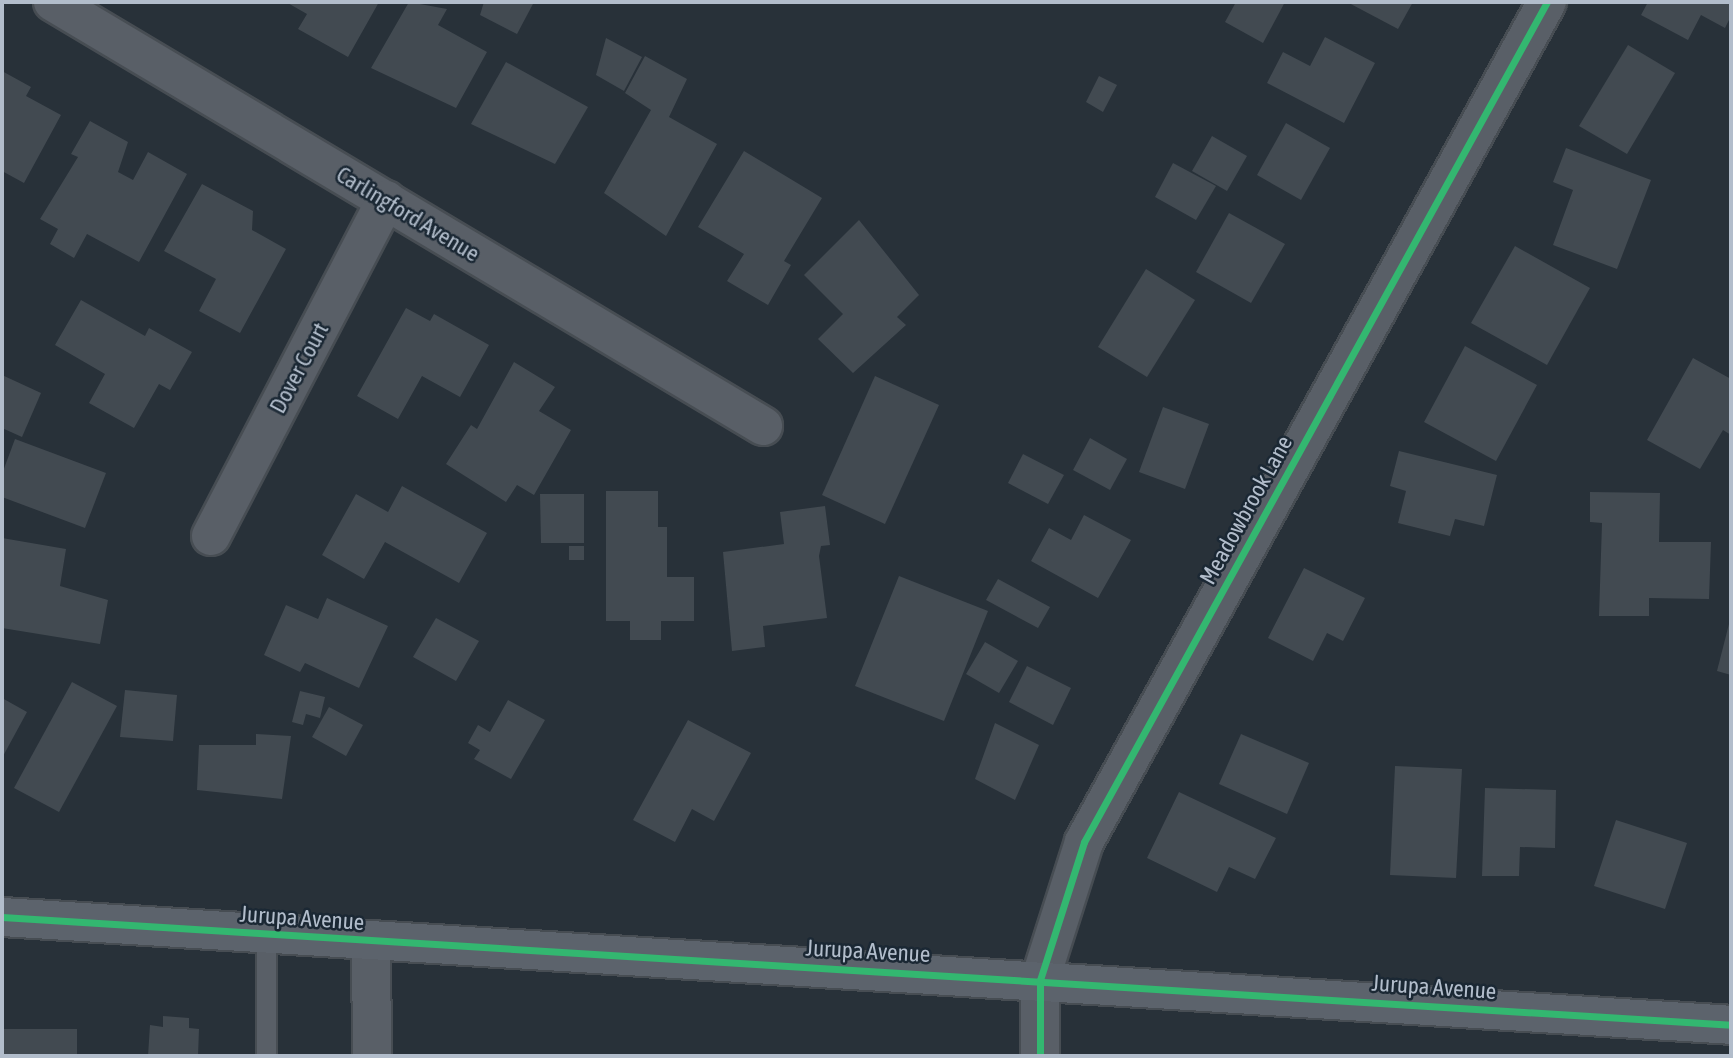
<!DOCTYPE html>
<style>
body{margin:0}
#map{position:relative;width:1733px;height:1058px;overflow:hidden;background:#283139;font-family:"Asap Condensed",sans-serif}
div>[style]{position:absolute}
.building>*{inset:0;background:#424a51}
.roads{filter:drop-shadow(2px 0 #474d53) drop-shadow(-2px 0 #474d53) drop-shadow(0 2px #474d53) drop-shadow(0 -2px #474d53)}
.service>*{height:19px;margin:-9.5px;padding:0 9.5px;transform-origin:9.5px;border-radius:9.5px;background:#595f67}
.minor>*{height:38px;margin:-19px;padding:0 19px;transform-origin:19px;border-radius:19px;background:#595f67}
.secondary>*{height:38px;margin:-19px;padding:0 19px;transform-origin:19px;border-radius:19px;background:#5c636c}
.cycleway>*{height:7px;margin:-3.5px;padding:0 3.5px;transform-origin:3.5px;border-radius:3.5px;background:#33b770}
span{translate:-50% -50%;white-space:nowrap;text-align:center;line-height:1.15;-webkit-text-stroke:5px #1b2834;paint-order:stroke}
.street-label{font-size:23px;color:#b2bdcb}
.frame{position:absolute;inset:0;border:4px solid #b2bdcb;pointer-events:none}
</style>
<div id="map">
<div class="building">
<div style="clip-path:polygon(286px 2px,379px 2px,348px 57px,298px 29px,307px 14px)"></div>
<div style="clip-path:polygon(409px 2px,447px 9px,438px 25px,487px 52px,456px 108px,371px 68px)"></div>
<div style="clip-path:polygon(484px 2px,534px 2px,517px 34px,480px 15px)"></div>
<div style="clip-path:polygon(1236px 2px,1285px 2px,1263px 43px,1225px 22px)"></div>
<div style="clip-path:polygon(1347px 2px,1413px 2px,1398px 29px)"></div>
<div style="clip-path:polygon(1648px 2px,1731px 2px,1731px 16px,1725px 28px,1701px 15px,1688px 40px,1641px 15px)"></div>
<div style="clip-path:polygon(1325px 37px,1375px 63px,1344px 123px,1267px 83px,1283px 52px,1310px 66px)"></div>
<div style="clip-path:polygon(606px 38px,642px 57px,624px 91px,596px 75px)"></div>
<div style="clip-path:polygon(1628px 45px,1675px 73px,1627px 154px,1579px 126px)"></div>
<div style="clip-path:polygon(645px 56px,687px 79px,669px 117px,717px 144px,666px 236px,604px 193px,651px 110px,625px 93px)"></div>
<div style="clip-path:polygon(506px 62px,588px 107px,555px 164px,471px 124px)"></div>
<div style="clip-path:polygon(2px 71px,31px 87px,26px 96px,61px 115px,24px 183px,2px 171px)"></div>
<div style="clip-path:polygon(1099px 76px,1117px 85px,1103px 112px,1086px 102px)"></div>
<div style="clip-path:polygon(90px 121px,128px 142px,118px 172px,133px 180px,148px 152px,187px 174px,139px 262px,87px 234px,74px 258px,50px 244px,58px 229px,40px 219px,78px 157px,71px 154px)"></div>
<div style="clip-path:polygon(1286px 123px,1330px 148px,1301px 200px,1257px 175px)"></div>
<div style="clip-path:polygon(1212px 136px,1247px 156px,1227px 191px,1192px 171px)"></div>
<div style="clip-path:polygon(1566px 148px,1651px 180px,1617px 269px,1553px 245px,1573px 190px,1553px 182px)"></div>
<div style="clip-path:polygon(744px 151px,822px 198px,784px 261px,791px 265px,768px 305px,727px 281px,744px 254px,698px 227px)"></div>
<div style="clip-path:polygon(1173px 163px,1216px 186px,1196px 220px,1155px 197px)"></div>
<div style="clip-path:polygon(202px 184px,253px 211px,252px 230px,286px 249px,240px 333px,199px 311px,216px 279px,164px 251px)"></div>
<div style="clip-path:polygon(1229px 213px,1285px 244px,1251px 303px,1196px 272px)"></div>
<div style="clip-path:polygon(859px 220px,919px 295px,897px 317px,906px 325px,853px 373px,818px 339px,843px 314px,804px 275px)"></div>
<div style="clip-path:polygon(1515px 246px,1590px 288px,1547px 365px,1471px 323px)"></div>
<div style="clip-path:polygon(1146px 269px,1195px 300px,1147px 377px,1098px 347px)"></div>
<div style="clip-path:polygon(81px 300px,145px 336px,149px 328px,192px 352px,170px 390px,159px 384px,134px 428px,89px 403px,105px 374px,55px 345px)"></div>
<div style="clip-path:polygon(406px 308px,430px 321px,434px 314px,489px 345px,460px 397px,422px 376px,398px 419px,357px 396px)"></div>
<div style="clip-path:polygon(1465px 346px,1537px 385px,1496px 461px,1424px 422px)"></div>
<div style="clip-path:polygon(1693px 358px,1731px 379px,1731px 435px,1723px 430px,1700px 469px,1647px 440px)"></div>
<div style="clip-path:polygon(514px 362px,555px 387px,539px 411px,571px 430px,534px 495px,517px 485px,506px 502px,446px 464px,471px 425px,477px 429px)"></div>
<div style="clip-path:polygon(2px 375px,41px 393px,22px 437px,2px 428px)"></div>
<div style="clip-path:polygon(875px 376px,939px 405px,885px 524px,822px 495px)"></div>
<div style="clip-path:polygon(1163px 407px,1209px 424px,1185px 489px,1139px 472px)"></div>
<div style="clip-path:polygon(1090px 438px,1127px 459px,1110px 490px,1073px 470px)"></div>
<div style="clip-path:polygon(15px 439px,106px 473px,85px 528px,2px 497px,2px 474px)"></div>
<div style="clip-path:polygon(1399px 451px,1497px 475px,1484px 526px,1455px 519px,1450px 536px,1398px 523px,1406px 491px,1390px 486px)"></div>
<div style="clip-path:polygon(1023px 454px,1064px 475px,1048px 504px,1008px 483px)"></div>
<div style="clip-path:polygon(402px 486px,487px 533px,459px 583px,385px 542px,364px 579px,322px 555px,356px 494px,388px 512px)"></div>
<div style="clip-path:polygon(606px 491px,658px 491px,658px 527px,667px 527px,667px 577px,694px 577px,694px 621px,661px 621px,661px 640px,630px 640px,630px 621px,606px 621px)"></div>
<div style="clip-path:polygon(1590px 492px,1660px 493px,1659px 542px,1711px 542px,1709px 599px,1649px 598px,1649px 616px,1599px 616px,1602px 523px,1590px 522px)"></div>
<div style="clip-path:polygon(540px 494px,584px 494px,584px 543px,541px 543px)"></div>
<div style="clip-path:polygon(825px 506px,830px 545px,821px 546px,819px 556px,827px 618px,763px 626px,765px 647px,732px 651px,723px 552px,784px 544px,780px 512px)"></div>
<div style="clip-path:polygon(1084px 515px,1131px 540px,1098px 598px,1031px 561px,1049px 528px,1071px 540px)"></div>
<div style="clip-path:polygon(2px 538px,66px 549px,60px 586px,108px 600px,100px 644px,2px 628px)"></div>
<div style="clip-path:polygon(569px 546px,584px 546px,584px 560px,569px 560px)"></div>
<div style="clip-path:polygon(1304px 568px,1365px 598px,1343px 641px,1327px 633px,1313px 661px,1268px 638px)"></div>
<div style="clip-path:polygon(899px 576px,988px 611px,944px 721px,855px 686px)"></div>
<div style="clip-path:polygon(998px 579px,1050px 607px,1038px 628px,986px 600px)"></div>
<div style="clip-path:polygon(327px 598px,388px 626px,359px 688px,305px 663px,300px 672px,264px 655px,286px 605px,318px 619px)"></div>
<div style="clip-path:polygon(436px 618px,479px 641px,456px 681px,413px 657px)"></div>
<div style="clip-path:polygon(1730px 620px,1731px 621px,1731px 675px,1717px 671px)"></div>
<div style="clip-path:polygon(985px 642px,1018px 661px,999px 693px,966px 674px)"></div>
<div style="clip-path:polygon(1027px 666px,1071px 688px,1053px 725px,1009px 702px)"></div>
<div style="clip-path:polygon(72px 682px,117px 706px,59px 812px,14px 788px)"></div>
<div style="clip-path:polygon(125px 690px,177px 695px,173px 741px,120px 737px)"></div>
<div style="clip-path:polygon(300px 691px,325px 697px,320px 718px,306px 714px,303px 725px,292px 722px)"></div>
<div style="clip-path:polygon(2px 698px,27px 712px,2px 758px)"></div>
<div style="clip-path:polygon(508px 700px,545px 720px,511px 779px,474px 759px,480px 750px,468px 743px,478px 725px,490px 732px)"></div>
<div style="clip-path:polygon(329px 707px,363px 725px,346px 756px,312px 737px)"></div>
<div style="clip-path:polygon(688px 720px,751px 753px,714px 821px,692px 809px,675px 842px,633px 820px)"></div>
<div style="clip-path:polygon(995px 723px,1039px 745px,1015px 800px,975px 779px)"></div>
<div style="clip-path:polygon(256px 734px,291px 736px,282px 799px,197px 790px,199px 745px,256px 745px)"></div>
<div style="clip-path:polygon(1241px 734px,1309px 763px,1287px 814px,1219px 784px)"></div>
<div style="clip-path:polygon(1395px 766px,1462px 769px,1456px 878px,1390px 875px)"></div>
<div style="clip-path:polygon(1485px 788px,1556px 790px,1555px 848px,1520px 847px,1519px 876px,1482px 876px)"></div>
<div style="clip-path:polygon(1179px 792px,1276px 838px,1255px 879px,1229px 867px,1217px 892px,1147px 858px)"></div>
<div style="clip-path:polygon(1616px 820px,1687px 843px,1665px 909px,1594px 886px)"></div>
<div style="clip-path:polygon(163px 1016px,189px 1018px,189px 1028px,199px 1029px,198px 1056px,148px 1056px,150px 1025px,163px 1027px)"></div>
<div style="clip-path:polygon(2px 1029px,77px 1029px,77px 1056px,2px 1056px)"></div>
</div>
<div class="roads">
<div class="service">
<div style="left:266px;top:1056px;width:121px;rotate:-90deg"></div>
</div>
<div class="minor">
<div style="left:53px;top:2px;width:827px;rotate:30.84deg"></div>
<div style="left:211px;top:536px;width:379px;rotate:-62.5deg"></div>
<div style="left:371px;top:943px;width:113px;rotate:89.5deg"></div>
<div style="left:1040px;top:1056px;width:76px;rotate:-90deg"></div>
<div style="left:1040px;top:980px;width:145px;rotate:-72.3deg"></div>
<div style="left:1084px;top:842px;width:959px;rotate:-61.14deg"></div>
</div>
<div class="secondary">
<div style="left:2px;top:917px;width:1732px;rotate:3.57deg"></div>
</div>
</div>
<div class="cycleway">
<div style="left:2px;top:917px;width:1732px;rotate:3.57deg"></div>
<div style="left:1040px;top:1056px;width:76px;rotate:-90deg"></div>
<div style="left:1040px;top:980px;width:145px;rotate:-72.3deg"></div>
<div style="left:1084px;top:842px;width:959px;rotate:-61.14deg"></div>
</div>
<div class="street-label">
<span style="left:408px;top:214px;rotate:31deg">Carlingford Avenue</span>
<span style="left:299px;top:368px;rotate:-62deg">Dover Court</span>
<span style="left:1246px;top:510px;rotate:-61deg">Meadowbrook Lane</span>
<span style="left:302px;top:918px;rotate:4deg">Jurupa Avenue</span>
<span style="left:868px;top:951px;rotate:3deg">Jurupa Avenue</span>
<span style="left:1434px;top:987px;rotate:4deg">Jurupa Avenue</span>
</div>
<div class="frame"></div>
</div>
